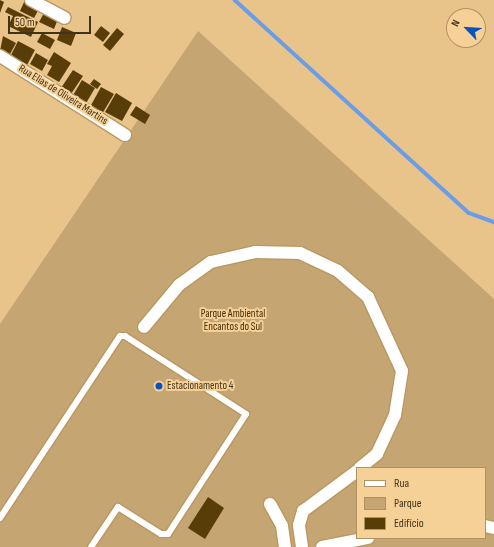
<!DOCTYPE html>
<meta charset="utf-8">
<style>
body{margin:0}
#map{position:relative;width:494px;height:547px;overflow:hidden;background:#e8c48b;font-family:"Sofia Sans Condensed",sans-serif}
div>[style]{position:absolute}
.green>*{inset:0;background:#c5a572}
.stream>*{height:3.5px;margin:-1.75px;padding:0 1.75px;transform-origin:1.75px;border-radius:1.75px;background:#6b9ce8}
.building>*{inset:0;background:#583d08}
.roads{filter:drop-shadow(1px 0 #ba975f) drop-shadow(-1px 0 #ba975f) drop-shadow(0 1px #ba975f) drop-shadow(0 -1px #ba975f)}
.lane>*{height:6px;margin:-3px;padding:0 3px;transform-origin:3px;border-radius:3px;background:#fff}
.street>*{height:12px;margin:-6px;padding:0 6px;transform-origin:6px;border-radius:6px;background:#fff}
.dots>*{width:11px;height:11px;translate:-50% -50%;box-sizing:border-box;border:2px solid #f6d197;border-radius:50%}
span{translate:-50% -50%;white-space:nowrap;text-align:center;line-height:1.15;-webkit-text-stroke:4px #f6d197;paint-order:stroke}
.street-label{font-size:11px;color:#41331b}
.park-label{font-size:11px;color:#412c03}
.poi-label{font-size:11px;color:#41331b}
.left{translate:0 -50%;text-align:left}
.legend{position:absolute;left:356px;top:467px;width:130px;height:72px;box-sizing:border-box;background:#f6d197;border:1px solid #ae9265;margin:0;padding:5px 7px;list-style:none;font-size:12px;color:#41331b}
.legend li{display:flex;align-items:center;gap:8px;height:20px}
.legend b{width:20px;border:1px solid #ae9265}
.north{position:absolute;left:446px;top:8px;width:40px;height:40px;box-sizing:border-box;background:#f6d197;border:1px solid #ae9265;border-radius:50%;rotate:295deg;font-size:11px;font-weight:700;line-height:16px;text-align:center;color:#41331b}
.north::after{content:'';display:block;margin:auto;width:14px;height:18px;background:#0455bf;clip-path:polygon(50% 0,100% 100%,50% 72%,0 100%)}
.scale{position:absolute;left:8px;top:16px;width:83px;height:18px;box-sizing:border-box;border:2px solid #41331b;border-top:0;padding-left:5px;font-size:12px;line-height:14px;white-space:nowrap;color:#41331b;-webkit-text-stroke:3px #f6d197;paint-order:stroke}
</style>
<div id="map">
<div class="green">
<div style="clip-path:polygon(evenodd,198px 31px,494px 299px,494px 547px,0 547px,0 324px,198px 31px,357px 468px,485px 468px,485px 538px,357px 538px,357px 468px)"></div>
</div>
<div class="stream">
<div style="left:235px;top:0;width:316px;rotate:42.3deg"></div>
<div style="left:469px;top:213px;width:27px;rotate:20deg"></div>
</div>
<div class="building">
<div style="clip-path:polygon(0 0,4px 2px,0 13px)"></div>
<div style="clip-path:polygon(25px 0,40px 7px,34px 18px,20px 11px)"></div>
<div style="clip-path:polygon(8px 7px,38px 22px,31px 37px,8px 26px,13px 16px,5px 12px)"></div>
<div style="clip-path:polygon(44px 13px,58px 19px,54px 29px,39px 22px)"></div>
<div style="clip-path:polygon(101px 26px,110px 33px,103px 42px,94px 35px)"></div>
<div style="clip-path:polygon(62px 27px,76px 33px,71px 46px,57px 40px)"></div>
<div style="clip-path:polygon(117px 28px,124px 34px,110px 51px,103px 45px)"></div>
<div style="clip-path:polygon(42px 33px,55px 40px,50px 49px,37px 42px)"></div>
<div style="clip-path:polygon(3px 36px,16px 43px,9px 56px,0 51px)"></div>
<div style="clip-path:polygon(18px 41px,35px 50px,27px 65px,10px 57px)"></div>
<div style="clip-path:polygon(54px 52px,71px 63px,59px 82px,47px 75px,52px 66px,47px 64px)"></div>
<div style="clip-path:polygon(36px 53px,48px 60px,42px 71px,30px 64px)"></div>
<div style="clip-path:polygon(73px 70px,83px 76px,71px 94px,61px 88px)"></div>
<div style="clip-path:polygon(94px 79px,101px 84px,97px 89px,90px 84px)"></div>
<div style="clip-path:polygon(82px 80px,95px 88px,85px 105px,72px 97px)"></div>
<div style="clip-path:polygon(101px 87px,114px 94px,102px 114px,90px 107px)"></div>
<div style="clip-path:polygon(116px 93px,132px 103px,122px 121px,105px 112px)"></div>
<div style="clip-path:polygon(136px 106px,150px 115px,145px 124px,130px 115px)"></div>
<div style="clip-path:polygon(208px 497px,224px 508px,205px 539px,188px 528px)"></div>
</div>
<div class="roads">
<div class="lane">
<div style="left:0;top:518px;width:218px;rotate:-56.6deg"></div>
<div style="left:120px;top:336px;width:5px"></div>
<div style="left:125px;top:336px;width:144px;rotate:32.8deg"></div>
<div style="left:246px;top:414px;width:143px;rotate:123deg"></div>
<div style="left:168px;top:534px;width:7px;rotate:180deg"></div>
<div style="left:161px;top:534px;width:51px;rotate:-147.9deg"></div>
<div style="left:118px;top:507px;width:48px;rotate:124deg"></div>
</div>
<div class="street">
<div style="left:31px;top:0;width:38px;rotate:28deg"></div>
<div style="left:0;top:56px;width:148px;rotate:32.3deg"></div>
<div style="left:144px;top:327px;width:55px;rotate:-50.2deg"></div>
<div style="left:179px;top:285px;width:39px;rotate:-36deg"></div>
<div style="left:211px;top:262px;width:45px;rotate:-12.8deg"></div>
<div style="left:255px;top:252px;width:45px;rotate:1.3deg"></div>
<div style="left:300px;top:253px;width:42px;rotate:25.3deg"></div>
<div style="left:338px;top:271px;width:40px;rotate:41deg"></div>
<div style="left:368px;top:297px;width:81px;rotate:65.3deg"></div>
<div style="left:402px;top:371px;width:45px;rotate:99deg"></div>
<div style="left:395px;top:415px;width:43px;rotate:114.8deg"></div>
<div style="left:377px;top:454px;width:22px;rotate:141deg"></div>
<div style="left:270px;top:504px;width:25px;rotate:61deg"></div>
<div style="left:282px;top:526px;width:21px;rotate:82deg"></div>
<div style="left:485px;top:526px;width:9px;rotate:13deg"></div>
<div style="left:302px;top:547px;width:22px;rotate:-98deg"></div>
<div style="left:299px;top:525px;width:15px;rotate:-74deg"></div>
<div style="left:303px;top:511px;width:67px;rotate:-36.5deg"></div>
<div style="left:322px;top:547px;width:47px;rotate:-11.1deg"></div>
</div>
</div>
<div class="dots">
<div style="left:159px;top:386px;background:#0455bf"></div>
</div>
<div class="street-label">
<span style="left:63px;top:95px;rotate:32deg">Rua Elias de Oliveira Martins</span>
</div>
<div class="park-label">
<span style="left:233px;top:321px">Parque Ambiental<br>Encantos do Sul</span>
</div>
<div class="poi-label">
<span class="left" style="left:167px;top:386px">Estacionamento 4</span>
</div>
<ul class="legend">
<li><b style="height:5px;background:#fff"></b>Rua</li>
<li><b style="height:11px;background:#c5a572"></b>Parque</li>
<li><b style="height:11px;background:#583d08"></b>Edifício</li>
</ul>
<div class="north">N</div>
<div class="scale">50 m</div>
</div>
